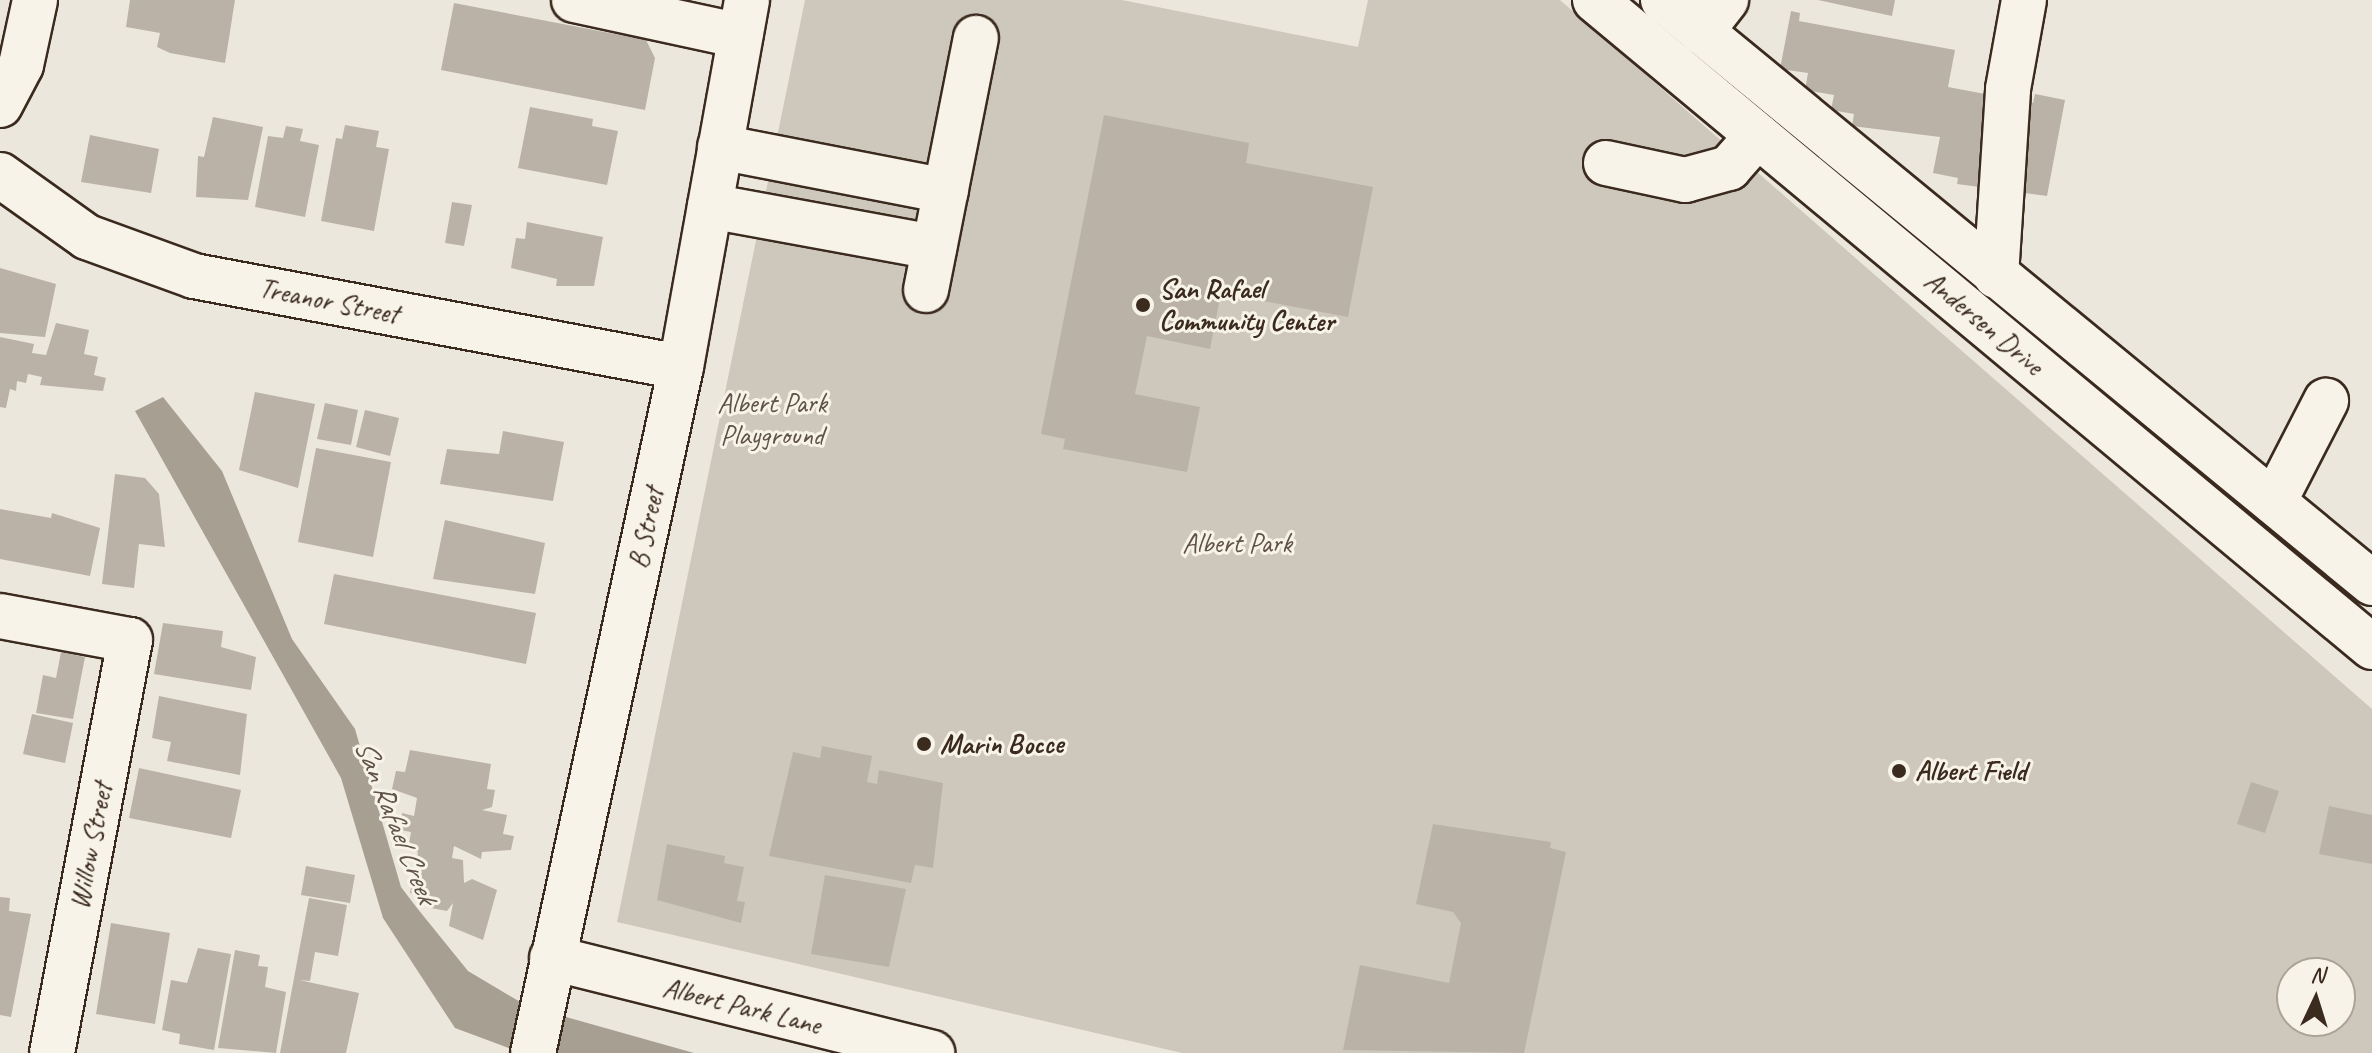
<!DOCTYPE html>
<style>
body{margin:0}
#map{position:relative;width:2372px;height:1053px;overflow:hidden;background:#ece7dc;font-family:Caveat,sans-serif}
div>[style]{position:absolute}
.green>*{inset:0;background:#cec8bc}
.water>*{inset:0;background:#a89f93}
.building>*{inset:0;background:#bab2a7}
.roads{filter:drop-shadow(2px 0 #3b2a1e) drop-shadow(-2px 0 #3b2a1e) drop-shadow(0 2px #3b2a1e) drop-shadow(0 -2px #3b2a1e)}
.minor>*{height:44px;margin:-22px;padding:0 22px;transform-origin:22px;border-radius:22px;background:#f7f3e8}
.major>*{height:44px;margin:-22px;padding:0 22px;transform-origin:22px;border-radius:22px;background:#f7f3e8}
.dots>*{width:22px;height:22px;translate:-50% -50%;box-sizing:border-box;border:4px solid #f7f3e8;border-radius:50%}
span{translate:-50% -50%;white-space:nowrap;text-align:center;line-height:1.15;-webkit-text-stroke:6px #f7f3e8;paint-order:stroke}
.poi-label{font-size:28px;color:#3b2a1e;font-weight:700}
.left{translate:0 -50%;text-align:left}
.street-label{font-size:28px;color:#3b2a1e}
.park-label{font-size:28px;color:#605246}
.water-label{font-size:30px;color:#615347;font-style:italic}
.north{position:absolute;left:2276px;top:957px;width:80px;height:80px;box-sizing:border-box;background:#f7f3e8;border:2px solid #aca397;border-radius:50%;rotate:4deg;font-size:22px;font-weight:700;line-height:32px;text-align:center;color:#3b2a1e}
.north::after{content:'';display:block;margin:auto;width:28px;height:36px;background:#3b2a1e;clip-path:polygon(50% 0,100% 100%,50% 72%,0 100%)}
</style>
<div id="map">
<div class="green">
<div style="clip-path:polygon(evenodd,805px 0,1122px 0,1358px 47px,1368px 0,1560px 0,2372px 709px,2372px 1053px,1182px 1053px,617px 922px,805px 0,2292px 973px,2340px 973px,2340px 1021px,2292px 1021px,2292px 973px)"></div>
</div>
<div class="water">
<div style="clip-path:polygon(163px 397px,222px 471px,292px 639px,355px 729px,401px 887px,417px 908px,468px 971px,527px 1006px,694px 1053px,522px 1053px,455px 1028px,383px 918px,341px 778px,135px 411px)"></div>
</div>
<div class="building">
<div style="clip-path:polygon(130px 0,235px 0,225px 63px,170px 53px,157px 47px,160px 33px,126px 27px)"></div>
<div style="clip-path:polygon(1818px 0,1895px 0,1892px 16px)"></div>
<div style="clip-path:polygon(454px 3px,646px 40px,655px 58px,645px 110px,441px 70px)"></div>
<div style="clip-path:polygon(1791px 11px,1800px 13px,1799px 21px,1955px 50px,1948px 87px,2033px 103px,2035px 94px,2065px 100px,2047px 196px,1957px 184px,1958px 178px,1933px 173px,1940px 137px,1852px 126px,1854px 114px,1831px 110px,1834px 95px,1805px 90px,1808px 73px,1780px 69px)"></div>
<div style="clip-path:polygon(530px 107px,593px 119px,592px 126px,618px 131px,607px 185px,518px 168px)"></div>
<div style="clip-path:polygon(1104px 115px,1249px 143px,1246px 163px,1373px 187px,1348px 317px,1221px 293px,1210px 349px,1147px 336px,1135px 394px,1200px 407px,1187px 472px,1063px 449px,1065px 439px,1041px 434px)"></div>
<div style="clip-path:polygon(213px 117px,263px 127px,248px 200px,196px 197px,198px 156px,204px 157px)"></div>
<div style="clip-path:polygon(345px 125px,379px 131px,376px 147px,389px 149px,374px 231px,321px 221px,336px 138px,342px 139px)"></div>
<div style="clip-path:polygon(286px 126px,303px 129px,300px 141px,319px 145px,305px 217px,255px 207px,268px 136px,283px 138px)"></div>
<div style="clip-path:polygon(90px 135px,159px 149px,151px 193px,81px 182px)"></div>
<div style="clip-path:polygon(452px 202px,472px 205px,464px 246px,445px 243px)"></div>
<div style="clip-path:polygon(527px 222px,603px 237px,594px 286px,556px 286px,557px 279px,511px 268px,516px 238px,525px 239px)"></div>
<div style="clip-path:polygon(0 268px,56px 284px,45px 337px,0 333px)"></div>
<div style="clip-path:polygon(56px 323px,89px 330px,84px 354px,98px 357px,94px 375px,106px 378px,103px 391px,40px 385px,42px 377px,28px 374px,26px 383px,17px 381px,16px 391px,10px 389px,6px 408px,0 407px,0 337px,34px 344px,32px 353px,46px 355px)"></div>
<div style="clip-path:polygon(255px 392px,315px 404px,298px 488px,239px 470px)"></div>
<div style="clip-path:polygon(325px 403px,358px 410px,351px 445px,317px 439px)"></div>
<div style="clip-path:polygon(365px 410px,399px 418px,390px 456px,356px 447px)"></div>
<div style="clip-path:polygon(503px 431px,564px 442px,553px 501px,440px 484px,447px 449px,499px 454px)"></div>
<div style="clip-path:polygon(316px 448px,391px 462px,373px 557px,298px 542px)"></div>
<div style="clip-path:polygon(115px 474px,145px 478px,159px 494px,165px 547px,139px 544px,134px 588px,102px 584px)"></div>
<div style="clip-path:polygon(0 509px,51px 518px,52px 513px,100px 528px,90px 576px,0 559px)"></div>
<div style="clip-path:polygon(445px 520px,545px 543px,535px 594px,433px 579px)"></div>
<div style="clip-path:polygon(334px 574px,536px 613px,526px 664px,324px 624px)"></div>
<div style="clip-path:polygon(163px 623px,223px 631px,221px 647px,256px 657px,251px 690px,154px 674px)"></div>
<div style="clip-path:polygon(61px 652px,85px 657px,73px 719px,36px 713px,43px 675px,56px 678px)"></div>
<div style="clip-path:polygon(159px 696px,247px 714px,240px 775px,167px 761px,171px 742px,152px 738px)"></div>
<div style="clip-path:polygon(32px 714px,73px 723px,65px 763px,23px 754px)"></div>
<div style="clip-path:polygon(822px 746px,872px 756px,867px 782px,877px 784px,879px 770px,943px 783px,933px 868px,915px 865px,911px 883px,769px 856px,793px 752px,820px 758px)"></div>
<div style="clip-path:polygon(410px 750px,491px 764px,487px 789px,495px 790px,492px 807px,482px 810px,507px 815px,503px 834px,514px 836px,511px 850px,482px 852px,481px 859px,454px 846px,452px 858px,463px 860px,464px 883px,472px 879px,497px 890px,483px 940px,449px 926px,453px 903px,447px 911px,431px 908px,433px 898px,410px 893px,418px 852px,408px 849px,411px 832px,400px 830px,402px 813px,414px 816px,417px 798px,392px 789px,396px 771px,405px 772px)"></div>
<div style="clip-path:polygon(139px 768px,241px 790px,231px 838px,129px 818px)"></div>
<div style="clip-path:polygon(2251px 782px,2279px 791px,2265px 833px,2237px 824px)"></div>
<div style="clip-path:polygon(2329px 806px,2372px 815px,2372px 864px,2319px 854px)"></div>
<div style="clip-path:polygon(1433px 824px,1551px 842px,1550px 848px,1566px 852px,1524px 1053px,1343px 1050px,1360px 965px,1449px 983px,1461px 923px,1453px 912px,1416px 904px)"></div>
<div style="clip-path:polygon(667px 844px,725px 856px,724px 863px,744px 867px,737px 901px,745px 902px,741px 923px,657px 900px)"></div>
<div style="clip-path:polygon(306px 866px,355px 875px,350px 903px,301px 895px)"></div>
<div style="clip-path:polygon(825px 875px,906px 889px,889px 967px,811px 954px)"></div>
<div style="clip-path:polygon(0 897px,10px 898px,9px 911px,31px 914px,11px 1017px,0 1015px)"></div>
<div style="clip-path:polygon(309px 898px,347px 905px,338px 956px,315px 952px,310px 981px,299px 980px,359px 993px,346px 1053px,280px 1053px)"></div>
<div style="clip-path:polygon(111px 923px,170px 933px,155px 1024px,96px 1014px)"></div>
<div style="clip-path:polygon(198px 948px,231px 954px,214px 1050px,179px 1044px,180px 1034px,162px 1030px,171px 980px,187px 983px)"></div>
<div style="clip-path:polygon(235px 950px,260px 955px,258px 966px,268px 967px,265px 987px,286px 992px,276px 1053px,218px 1048px)"></div>
</div>
<div class="roads">
<div class="minor">
<div style="left:574px;top:0;width:170px;rotate:12.2deg"></div>
<div style="left:1701px;top:32px;width:41px;rotate:-52deg"></div>
<div style="left:0;top:105px;width:45px;rotate:-62.3deg"></div>
<div style="left:21px;top:65px;width:66px;rotate:-77.8deg"></div>
<div style="left:720px;top:147px;width:230px;rotate:11deg"></div>
<div style="left:1606px;top:163px;width:81px;rotate:12.1deg"></div>
<div style="left:1685px;top:180px;width:46px;rotate:-15.3deg"></div>
<div style="left:1729px;top:168px;width:43px;rotate:-48.8deg"></div>
<div style="left:0;top:175px;width:107px;rotate:35.5deg"></div>
<div style="left:87px;top:237px;width:114px;rotate:20deg"></div>
<div style="left:194px;top:276px;width:495px;rotate:10.6deg"></div>
<div style="left:710px;top:206px;width:228px;rotate:10.4deg"></div>
<div style="left:1996px;top:276px;width:187px;rotate:-86.3deg"></div>
<div style="left:2008px;top:89px;width:90px;rotate:-79.8deg"></div>
<div style="left:926px;top:290px;width:257px;rotate:-78.8deg"></div>
<div style="left:2274px;top:502px;width:114px;rotate:-62.8deg"></div>
<div style="left:0;top:616px;width:132px;rotate:10.5deg"></div>
<div style="left:130px;top:640px;width:420px;rotate:100.7deg"></div>
<div style="left:552px;top:958px;width:392px;rotate:14deg"></div>
<div style="left:533px;top:1053px;width:702px;rotate:-77.83deg"></div>
<div style="left:681px;top:367px;width:373px;rotate:-79.8deg"></div>
</div>
<div class="major">
<div style="left:1595px;top:0;width:1011px;rotate:39.78deg"></div>
<div style="left:1663px;top:0;width:918px;rotate:39.43deg"></div>
</div>
</div>
<div class="dots">
<div style="left:1143px;top:305px;background:#3b2a1e"></div>
<div style="left:924px;top:744px;background:#3b2a1e"></div>
<div style="left:1899px;top:771px;background:#3b2a1e"></div>
</div>
<div class="poi-label">
<span class="left" style="left:1159px;top:305px">San Rafael<br>Community Center</span>
<span class="left" style="left:940px;top:744px">Marin Bocce</span>
<span class="left" style="left:1915px;top:771px">Albert Field</span>
</div>
<div class="street-label">
<span style="left:329px;top:301px;rotate:11deg">Treanor Street</span>
<span style="left:1984px;top:323px;rotate:40deg">Andersen Drive</span>
<span style="left:646px;top:528px;rotate:-78deg">B Street</span>
<span style="left:91px;top:846px;rotate:-79deg">Willow Street</span>
<span style="left:742px;top:1006px;rotate:14deg">Albert Park Lane</span>
</div>
<div class="park-label">
<span style="left:772px;top:419px">Albert Park<br>Playground</span>
<span style="left:1237px;top:543px">Albert Park</span>
</div>
<div class="water-label">
<span style="left:396px;top:821px;rotate:68deg">San Rafael Creek</span>
</div>
<div class="north">N</div>
</div>
